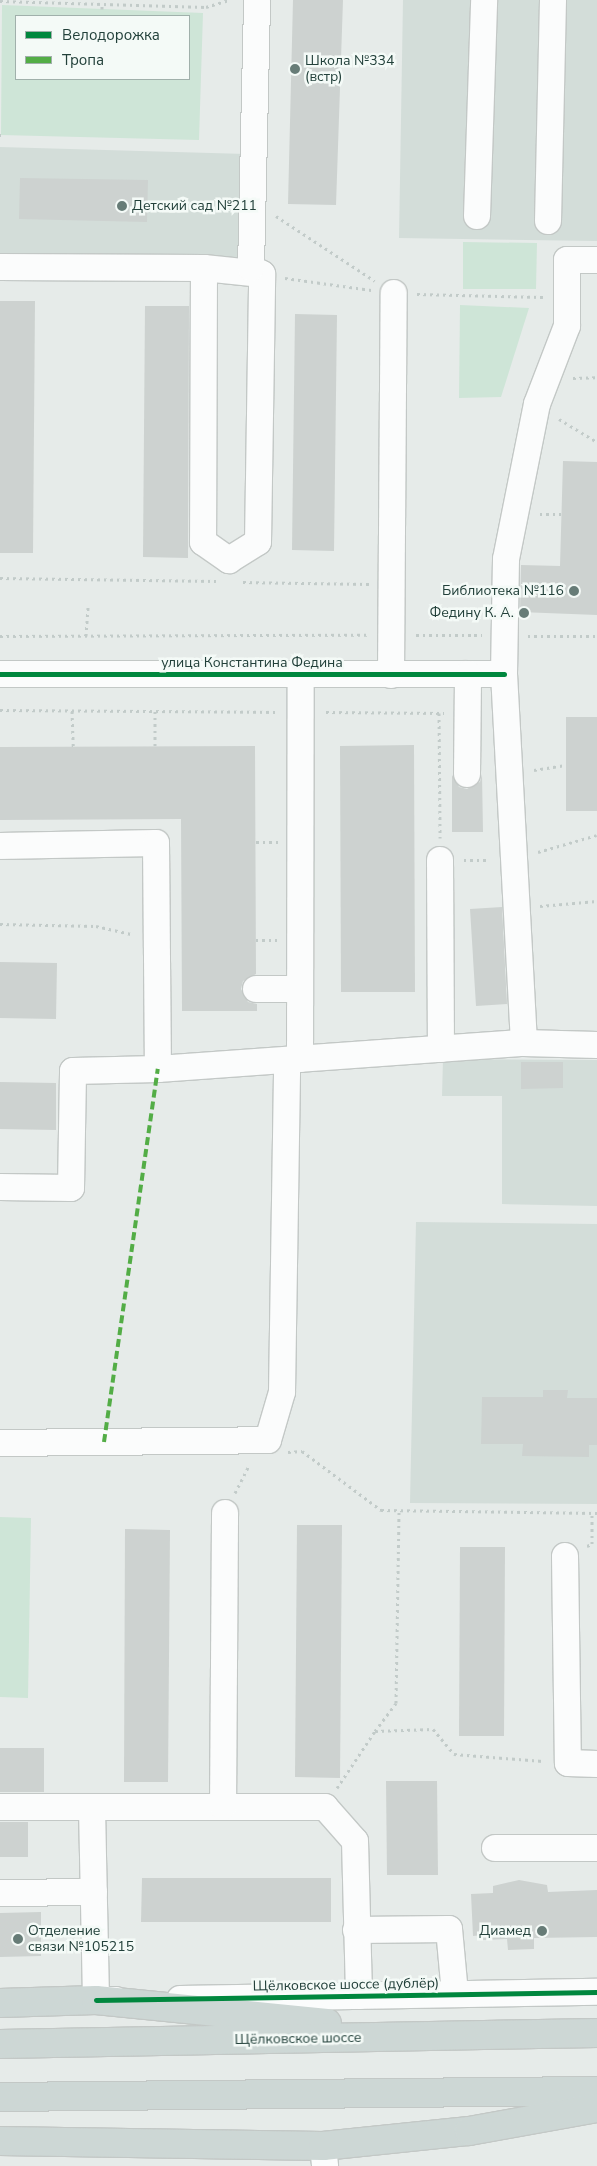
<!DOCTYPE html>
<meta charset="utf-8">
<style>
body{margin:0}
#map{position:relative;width:597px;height:2166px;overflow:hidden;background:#e6ebe9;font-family:"Nunito Sans",sans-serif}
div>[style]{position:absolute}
.built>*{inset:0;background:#d3ddd9}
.green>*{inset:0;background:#cee5d7}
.building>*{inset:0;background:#cdd2d0}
.path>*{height:3px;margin-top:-1.5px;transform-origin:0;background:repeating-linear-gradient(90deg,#c2cbc9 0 2.5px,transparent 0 6.5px)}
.roads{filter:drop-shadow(1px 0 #c3c8c6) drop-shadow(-1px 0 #c3c8c6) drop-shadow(0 1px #c3c8c6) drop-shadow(0 -1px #c3c8c6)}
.minor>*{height:26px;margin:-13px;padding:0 13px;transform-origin:13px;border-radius:13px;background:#fbfcfc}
.major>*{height:28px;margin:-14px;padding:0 14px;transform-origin:14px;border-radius:14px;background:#cdd7d5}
.quiet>*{height:4px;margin-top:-2px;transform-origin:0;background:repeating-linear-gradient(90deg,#53ad46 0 8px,transparent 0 12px)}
.cycleway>*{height:5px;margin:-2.5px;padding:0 2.5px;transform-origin:2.5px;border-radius:2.5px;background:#00873e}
.dots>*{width:14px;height:14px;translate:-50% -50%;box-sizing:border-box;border:2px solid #f4faf7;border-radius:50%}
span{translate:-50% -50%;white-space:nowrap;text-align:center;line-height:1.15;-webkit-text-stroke:5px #f4faf7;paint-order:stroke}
.poi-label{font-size:14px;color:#22403a}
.left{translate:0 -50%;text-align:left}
.right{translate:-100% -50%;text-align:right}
.street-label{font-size:14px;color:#22403a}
.legend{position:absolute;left:15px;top:15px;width:175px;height:65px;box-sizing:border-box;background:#f4faf7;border:1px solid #a0b0ab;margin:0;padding:6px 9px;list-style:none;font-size:15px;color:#22403a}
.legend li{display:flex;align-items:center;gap:10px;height:25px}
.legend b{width:25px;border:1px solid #a0b0ab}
</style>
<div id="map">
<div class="built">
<div style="clip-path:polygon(403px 0,597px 0,597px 241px,399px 238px)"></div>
<div style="clip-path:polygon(0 147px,246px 154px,242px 260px,0 257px)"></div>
<div style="clip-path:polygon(443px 1059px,597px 1060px,597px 1206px,502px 1204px,502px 1096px,442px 1096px)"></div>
<div style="clip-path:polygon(416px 1222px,597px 1224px,597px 1504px,410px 1503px)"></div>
</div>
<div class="green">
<div style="clip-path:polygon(evenodd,2px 5px,203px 13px,199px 140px,1px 135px,2px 5px,16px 16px,189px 16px,189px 79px,16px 79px,16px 16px)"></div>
<div style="clip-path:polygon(463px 242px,537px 243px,536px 289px,463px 289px)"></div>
<div style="clip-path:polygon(460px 305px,529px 308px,501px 397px,459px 398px)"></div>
<div style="clip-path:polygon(0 1517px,31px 1518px,28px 1698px,0 1697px)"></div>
</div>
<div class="building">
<div style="clip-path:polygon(293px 0,343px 0,336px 205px,288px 204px)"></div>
<div style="clip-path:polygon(20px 178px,148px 180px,147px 222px,19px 219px)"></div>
<div style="clip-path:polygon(0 301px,35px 301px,33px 553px,0 553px)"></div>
<div style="clip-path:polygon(145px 306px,189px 306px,188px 558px,143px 557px)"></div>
<div style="clip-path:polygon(295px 314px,337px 315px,334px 551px,292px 550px)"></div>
<div style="clip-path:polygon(563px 461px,597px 462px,597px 615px,520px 612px,521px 565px,560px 566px)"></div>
<div style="clip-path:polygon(566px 717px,597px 717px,597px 811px,566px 811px)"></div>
<div style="clip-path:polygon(414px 745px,415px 992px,341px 992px,340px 746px)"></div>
<div style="clip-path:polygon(255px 746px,256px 974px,243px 981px,241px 989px,248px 1002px,257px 1004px,257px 1011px,182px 1011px,181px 819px,0 820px,0 747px)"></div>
<div style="clip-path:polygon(482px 774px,483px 832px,452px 832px,452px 775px,459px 787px,467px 789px,480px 782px)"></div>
<div style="clip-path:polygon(502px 907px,507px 1004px,476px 1006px,470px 909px)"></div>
<div style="clip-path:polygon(0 962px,57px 963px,56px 1019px,0 1018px)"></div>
<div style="clip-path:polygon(521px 1062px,563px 1062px,563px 1088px,521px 1089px)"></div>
<div style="clip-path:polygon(0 1082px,56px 1083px,56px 1130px,0 1129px)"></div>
<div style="clip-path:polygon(543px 1390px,568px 1390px,567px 1398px,597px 1398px,597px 1445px,589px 1445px,589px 1457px,522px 1456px,523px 1444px,481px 1444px,482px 1397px,543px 1397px)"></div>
<div style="clip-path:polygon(297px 1525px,342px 1525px,340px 1778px,295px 1777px)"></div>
<div style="clip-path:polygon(125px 1529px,170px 1530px,168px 1782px,124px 1782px)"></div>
<div style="clip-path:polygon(460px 1547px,505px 1547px,504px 1736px,459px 1736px)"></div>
<div style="clip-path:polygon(0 1748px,44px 1748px,44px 1792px,0 1792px)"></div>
<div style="clip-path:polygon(386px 1781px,437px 1781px,438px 1875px,387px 1875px)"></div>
<div style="clip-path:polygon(0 1822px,28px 1822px,28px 1857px,0 1857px)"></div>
<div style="clip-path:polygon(142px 1878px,331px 1878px,331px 1922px,141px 1922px)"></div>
<div style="clip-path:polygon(519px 1880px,547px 1885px,548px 1892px,597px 1890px,597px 1937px,534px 1938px,534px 1949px,508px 1950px,507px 1939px,483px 1940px,483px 1935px,473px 1936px,471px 1894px,493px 1893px,493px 1886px)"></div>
<div style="clip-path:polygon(41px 1912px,41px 1956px,0 1957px,0 1913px)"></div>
</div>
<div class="path">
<div style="left:0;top:1px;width:206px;rotate:1.7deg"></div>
<div style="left:206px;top:7px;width:24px;rotate:-17deg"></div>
<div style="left:102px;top:9px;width:5px;rotate:-90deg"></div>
<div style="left:0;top:135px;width:1px"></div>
<div style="left:276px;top:216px;width:118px;rotate:33.3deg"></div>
<div style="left:285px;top:278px;width:87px;rotate:7.9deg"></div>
<div style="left:417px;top:294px;width:126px;rotate:1.4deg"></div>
<div style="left:573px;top:378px;width:24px;rotate:-2deg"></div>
<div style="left:559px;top:419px;width:44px;rotate:31.2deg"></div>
<div style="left:540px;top:514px;width:21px"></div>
<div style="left:0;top:578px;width:216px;rotate:0.8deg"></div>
<div style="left:243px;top:582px;width:126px;rotate:0.9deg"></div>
<div style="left:416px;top:635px;width:66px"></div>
<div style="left:0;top:636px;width:367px;rotate:-0.2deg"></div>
<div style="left:86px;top:636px;width:31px;rotate:-86deg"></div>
<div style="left:528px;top:636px;width:69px"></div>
<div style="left:0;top:710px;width:277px;rotate:0.4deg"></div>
<div style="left:72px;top:711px;width:36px;rotate:88deg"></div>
<div style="left:155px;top:711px;width:35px;rotate:90deg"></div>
<div style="left:326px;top:712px;width:118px;rotate:0.5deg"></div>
<div style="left:439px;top:713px;width:125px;rotate:89.5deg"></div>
<div style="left:534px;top:770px;width:32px;rotate:-9deg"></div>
<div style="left:256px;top:842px;width:22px"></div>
<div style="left:538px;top:852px;width:61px;rotate:-16.1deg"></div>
<div style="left:464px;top:860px;width:26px"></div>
<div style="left:540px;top:906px;width:57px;rotate:-5deg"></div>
<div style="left:0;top:924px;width:96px;rotate:1.2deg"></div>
<div style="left:96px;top:926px;width:37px;rotate:13deg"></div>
<div style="left:256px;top:940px;width:21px"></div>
<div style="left:288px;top:1452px;width:14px;rotate:-4deg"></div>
<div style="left:302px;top:1451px;width:99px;rotate:36.8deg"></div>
<div style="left:381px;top:1510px;width:216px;rotate:0.8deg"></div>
<div style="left:235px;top:1493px;width:31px;rotate:-63deg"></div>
<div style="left:587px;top:1546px;width:5px;rotate:-22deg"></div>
<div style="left:592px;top:1544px;width:31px;rotate:-90deg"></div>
<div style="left:375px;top:1731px;width:35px;rotate:-53deg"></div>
<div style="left:396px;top:1703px;width:193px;rotate:-89.1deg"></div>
<div style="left:337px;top:1788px;width:69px;rotate:-56.3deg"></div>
<div style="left:375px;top:1731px;width:58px;rotate:-2deg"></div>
<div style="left:433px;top:1729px;width:33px;rotate:50deg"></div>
<div style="left:454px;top:1754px;width:89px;rotate:4.5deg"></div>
</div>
<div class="roads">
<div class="minor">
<div style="left:477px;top:216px;width:216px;rotate:-88.1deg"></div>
<div style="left:548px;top:221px;width:221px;rotate:-88.7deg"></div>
<div style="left:0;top:267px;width:204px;rotate:0.3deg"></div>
<div style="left:204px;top:268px;width:58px;rotate:5.9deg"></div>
<div style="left:204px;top:268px;width:274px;rotate:90.2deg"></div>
<div style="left:203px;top:542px;width:32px;rotate:35deg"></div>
<div style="left:229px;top:560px;width:34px;rotate:-32deg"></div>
<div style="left:258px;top:542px;width:268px;rotate:-89.1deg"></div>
<div style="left:262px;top:274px;width:13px;rotate:-151deg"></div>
<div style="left:251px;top:268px;width:268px;rotate:-88.7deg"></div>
<div style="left:0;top:674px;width:504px"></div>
<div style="left:391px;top:675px;width:382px;rotate:-89.6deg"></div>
<div style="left:467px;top:774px;width:100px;rotate:-89.4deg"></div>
<div style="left:0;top:846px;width:156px;rotate:-1.1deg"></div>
<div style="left:156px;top:843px;width:226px;rotate:89.5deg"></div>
<div style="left:440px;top:860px;width:189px;rotate:89.7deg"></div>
<div style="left:256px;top:989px;width:44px"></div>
<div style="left:524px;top:1043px;width:370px;rotate:-93.1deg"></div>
<div style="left:504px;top:674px;width:115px;rotate:-89deg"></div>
<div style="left:506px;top:559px;width:158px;rotate:-78.7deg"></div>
<div style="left:537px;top:404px;width:84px;rotate:-69deg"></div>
<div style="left:567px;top:326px;width:66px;rotate:-90deg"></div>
<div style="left:567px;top:260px;width:30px"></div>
<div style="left:300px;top:1059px;width:384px;rotate:-89.9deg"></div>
<div style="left:0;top:1187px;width:71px;rotate:0.8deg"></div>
<div style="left:71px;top:1188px;width:117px;rotate:-89deg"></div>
<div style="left:73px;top:1071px;width:85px;rotate:-1.3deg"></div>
<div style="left:158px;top:1069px;width:367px;rotate:-4.1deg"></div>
<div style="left:524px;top:1043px;width:73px;rotate:1.6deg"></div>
<div style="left:0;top:1443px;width:268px;rotate:-0.6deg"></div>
<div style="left:268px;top:1440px;width:50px;rotate:-73.7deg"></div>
<div style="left:282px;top:1392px;width:332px;rotate:-89.1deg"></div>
<div style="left:565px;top:1556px;width:207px;rotate:89.2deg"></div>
<div style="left:568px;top:1763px;width:29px;rotate:2deg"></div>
<div style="left:0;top:1807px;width:325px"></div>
<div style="left:325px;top:1807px;width:45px;rotate:48.6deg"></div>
<div style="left:355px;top:1841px;width:155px;rotate:88.5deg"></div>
<div style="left:223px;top:1807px;width:294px;rotate:-89.6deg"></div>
<div style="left:92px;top:1808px;width:192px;rotate:88.8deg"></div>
<div style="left:96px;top:2000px;width:20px"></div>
<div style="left:495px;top:1848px;width:102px"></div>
<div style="left:0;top:1893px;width:94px;rotate:-0.6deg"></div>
<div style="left:356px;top:1930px;width:93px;rotate:-0.6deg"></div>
<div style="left:449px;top:1929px;width:65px;rotate:84.7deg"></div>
<div style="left:180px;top:1999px;width:417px;rotate:-1deg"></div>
<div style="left:323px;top:2146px;width:20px;rotate:84deg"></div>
</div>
<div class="major">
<div style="left:0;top:2003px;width:96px;rotate:-1.8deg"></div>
<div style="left:96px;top:2000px;width:232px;rotate:5.7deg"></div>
<div style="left:0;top:2044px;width:597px;rotate:-1.06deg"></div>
<div style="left:0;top:2097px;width:597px;rotate:-0.58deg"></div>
<div style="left:0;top:2141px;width:323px;rotate:0.9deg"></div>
<div style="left:323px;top:2146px;width:147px;rotate:-5.9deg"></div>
<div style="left:469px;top:2131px;width:130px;rotate:-10.2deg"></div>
</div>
</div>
<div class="quiet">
<div style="left:104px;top:1442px;width:377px;rotate:-81.8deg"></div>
</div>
<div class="cycleway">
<div style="left:0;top:674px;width:504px"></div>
<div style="left:96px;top:2000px;width:501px;rotate:-0.91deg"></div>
</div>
<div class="dots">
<div style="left:295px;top:69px;background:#677c77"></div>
<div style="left:122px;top:206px;background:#677c77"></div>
<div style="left:574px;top:591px;background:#677c77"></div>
<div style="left:524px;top:613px;background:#677c77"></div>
<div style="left:542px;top:1931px;background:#677c77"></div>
<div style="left:18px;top:1939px;background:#677c77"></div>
</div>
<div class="poi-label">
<span class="left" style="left:305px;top:69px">Школа №334<br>(встр)</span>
<span class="left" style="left:132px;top:206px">Детский сад №211</span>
<span class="right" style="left:564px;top:591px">Библиотека №116</span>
<span class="right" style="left:514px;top:613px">Федину К. А.</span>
<span class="left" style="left:28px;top:1939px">Отделение<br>связи №105215</span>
<span class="right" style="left:531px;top:1931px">Диамед</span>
</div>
<div class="street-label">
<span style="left:252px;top:663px">улица Константина Федина</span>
<span style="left:346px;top:1985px;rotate:-1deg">Щёлковское шоссе (дублёр)</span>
<span style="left:298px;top:2039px;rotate:-1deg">Щёлковское шоссе</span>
</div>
<ul class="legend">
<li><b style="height:6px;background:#00873e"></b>Велодорожка</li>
<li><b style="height:6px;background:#53ad46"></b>Тропа</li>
</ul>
</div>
